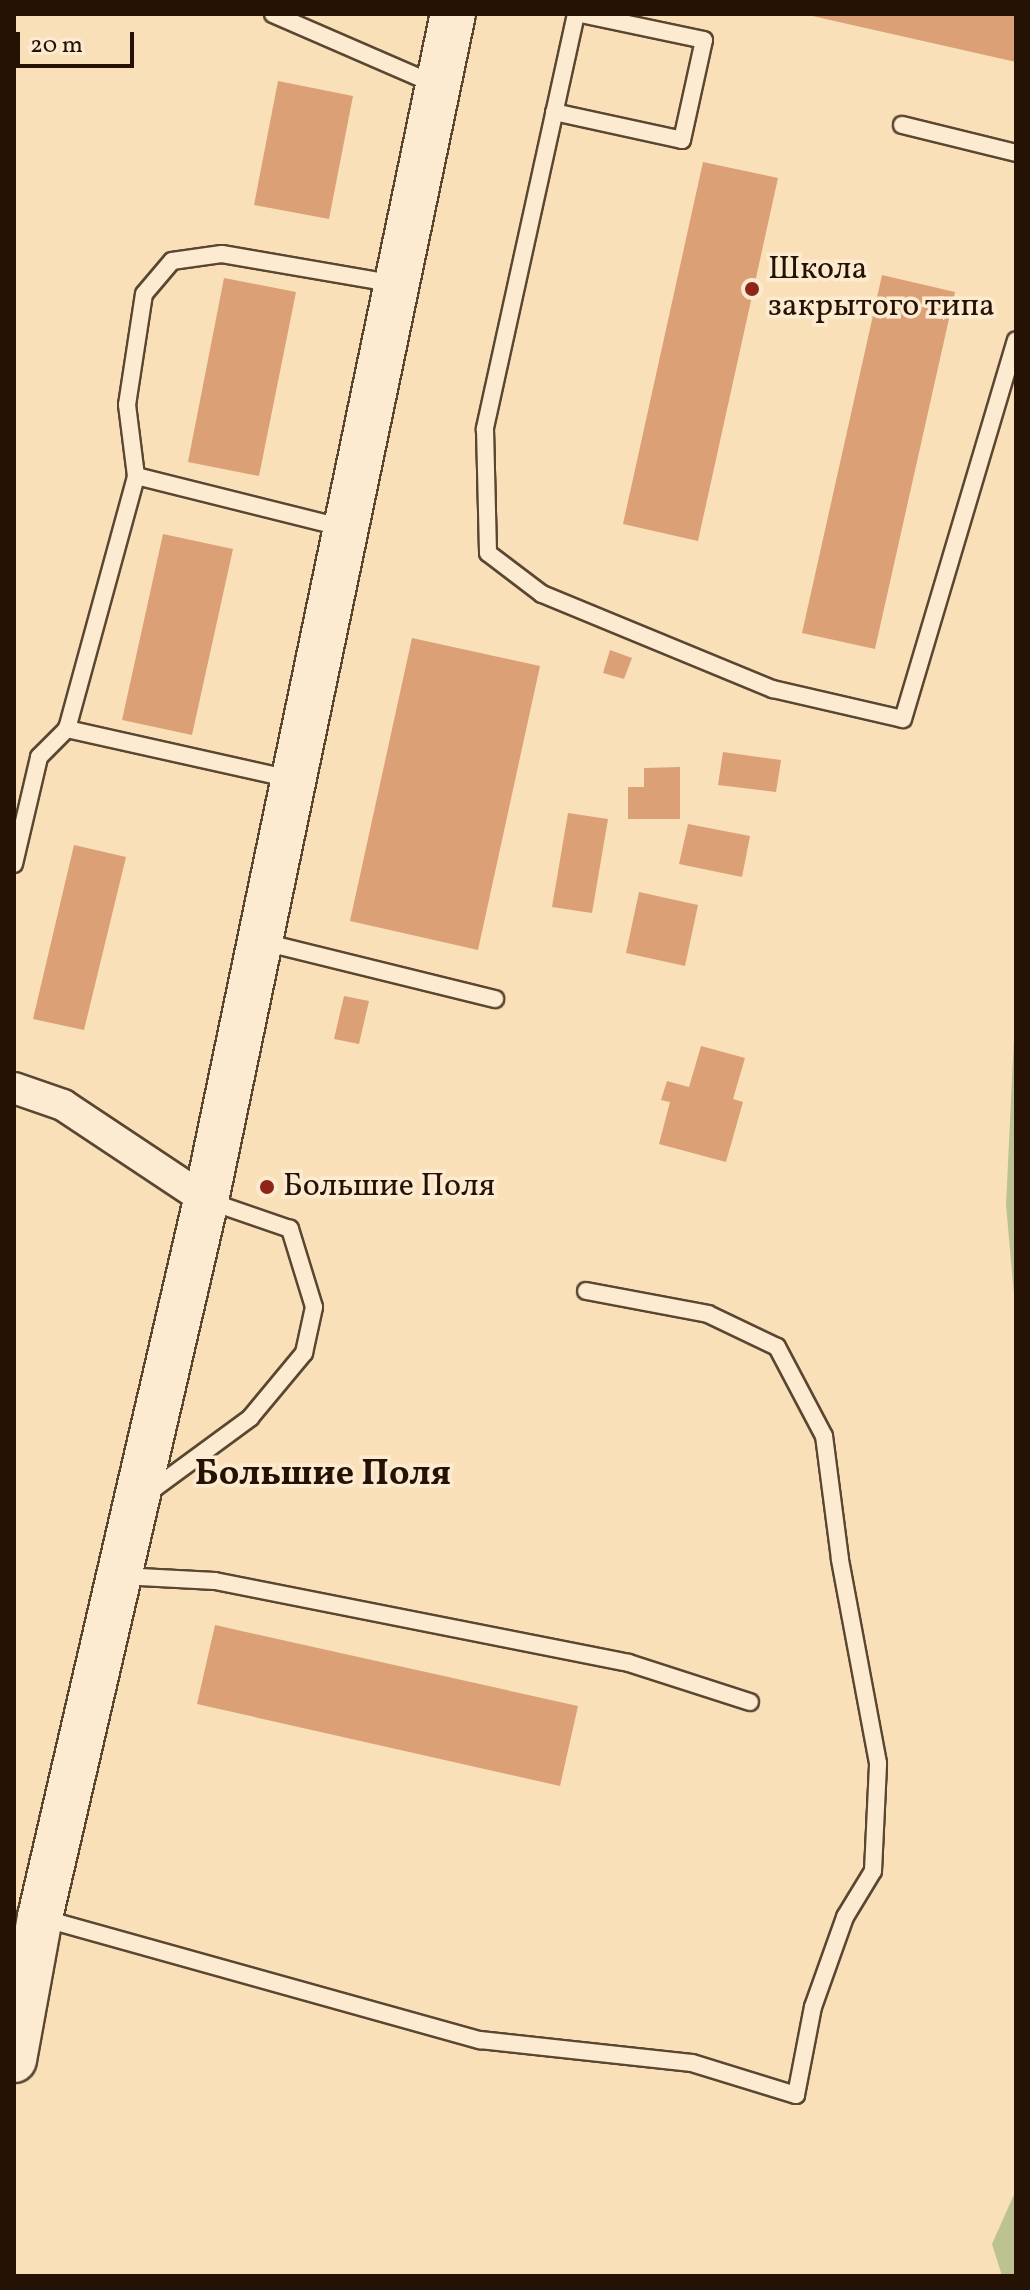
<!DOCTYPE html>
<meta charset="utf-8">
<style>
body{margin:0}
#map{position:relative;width:1030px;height:2290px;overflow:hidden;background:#fae0b8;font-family:Vollkorn,serif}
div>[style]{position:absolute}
.green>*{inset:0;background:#bcc390}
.building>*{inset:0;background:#dba076}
.roads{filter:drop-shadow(2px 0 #5a4631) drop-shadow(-2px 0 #5a4631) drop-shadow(0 2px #5a4631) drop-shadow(0 -2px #5a4631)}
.lane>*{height:16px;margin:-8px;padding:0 8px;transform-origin:8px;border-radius:8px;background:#fcebd1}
.street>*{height:30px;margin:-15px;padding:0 15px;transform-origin:15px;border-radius:15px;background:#fcebd1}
.secondary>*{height:44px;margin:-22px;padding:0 22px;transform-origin:22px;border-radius:22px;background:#fcebd1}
.dots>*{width:22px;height:22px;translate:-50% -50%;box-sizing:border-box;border:4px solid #fcebd1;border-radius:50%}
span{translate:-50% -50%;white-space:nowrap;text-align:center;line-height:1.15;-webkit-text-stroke:7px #fcebd1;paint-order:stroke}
.poi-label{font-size:32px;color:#251204}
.left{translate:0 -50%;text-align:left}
.quarter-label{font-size:36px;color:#251204;font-weight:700}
.frame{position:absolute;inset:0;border:16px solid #251204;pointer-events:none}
.scale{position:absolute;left:16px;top:32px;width:118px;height:36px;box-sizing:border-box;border:4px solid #251204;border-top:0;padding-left:10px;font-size:24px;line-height:28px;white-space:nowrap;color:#251204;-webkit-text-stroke:6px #fcebd1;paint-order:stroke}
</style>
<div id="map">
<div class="green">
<div style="clip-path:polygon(1016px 995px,1016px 1317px,1006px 1205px)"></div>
<div style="clip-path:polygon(1016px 2190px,1016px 2276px,1002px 2276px,992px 2244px)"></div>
</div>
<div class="building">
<div style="clip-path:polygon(1016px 14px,1016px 62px,808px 15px,808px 14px)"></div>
<div style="clip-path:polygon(278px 81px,353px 96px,329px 219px,254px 205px)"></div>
<div style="clip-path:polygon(703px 162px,778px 178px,698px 541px,623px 524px)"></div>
<div style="clip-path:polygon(882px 275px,955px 292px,875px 649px,802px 633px)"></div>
<div style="clip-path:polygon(224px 278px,296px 292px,259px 476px,188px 462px)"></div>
<div style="clip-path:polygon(163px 534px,233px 549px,192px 735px,122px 720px)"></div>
<div style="clip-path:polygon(412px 638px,540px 666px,478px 950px,350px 921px)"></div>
<div style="clip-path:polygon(610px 650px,632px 658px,624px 679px,603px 673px)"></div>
<div style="clip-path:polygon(723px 752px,781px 760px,776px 792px,718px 785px)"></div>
<div style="clip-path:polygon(680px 767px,680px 819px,628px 819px,628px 787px,644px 787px,644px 768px)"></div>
<div style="clip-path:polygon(568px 813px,608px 819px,592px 913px,552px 907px)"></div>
<div style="clip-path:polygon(688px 824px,750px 836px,742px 877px,679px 864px)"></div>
<div style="clip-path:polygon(74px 845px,126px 857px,84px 1030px,33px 1019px)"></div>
<div style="clip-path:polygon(639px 892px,698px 905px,685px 966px,626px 953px)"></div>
<div style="clip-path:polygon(344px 996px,369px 1001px,359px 1044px,334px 1039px)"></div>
<div style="clip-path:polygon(701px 1046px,745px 1058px,733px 1099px,743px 1102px,726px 1162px,659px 1144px,670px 1102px,661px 1100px,667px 1081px,689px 1087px)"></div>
<div style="clip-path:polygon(215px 1625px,578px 1706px,560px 1786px,197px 1704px)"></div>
</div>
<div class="roads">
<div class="lane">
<div style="left:273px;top:14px;width:178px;rotate:23.5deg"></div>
<div style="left:576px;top:14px;width:425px;rotate:102.4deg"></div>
<div style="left:485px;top:429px;width:124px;rotate:88.6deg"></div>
<div style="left:488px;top:553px;width:68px;rotate:37.2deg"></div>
<div style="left:542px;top:594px;width:250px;rotate:22.4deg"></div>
<div style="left:773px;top:689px;width:133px;rotate:13deg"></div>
<div style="left:903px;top:719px;width:395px;rotate:-73.4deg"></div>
<div style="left:554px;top:112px;width:131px;rotate:12.3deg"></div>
<div style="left:682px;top:140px;width:102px;rotate:-77.6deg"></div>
<div style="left:704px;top:40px;width:126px;rotate:-168.1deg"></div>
<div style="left:902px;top:125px;width:117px;rotate:13.8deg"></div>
<div style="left:136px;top:476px;width:72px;rotate:-97.2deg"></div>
<div style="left:127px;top:405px;width:112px;rotate:-81.3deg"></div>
<div style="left:144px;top:294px;width:43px;rotate:-49.7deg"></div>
<div style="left:172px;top:261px;width:50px;rotate:-8deg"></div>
<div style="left:222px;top:254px;width:176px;rotate:9.8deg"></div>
<div style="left:291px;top:779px;width:230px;rotate:-167.4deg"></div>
<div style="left:67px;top:729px;width:262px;rotate:-74.7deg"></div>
<div style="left:136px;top:476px;width:214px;rotate:14deg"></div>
<div style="left:14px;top:864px;width:110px;rotate:-76.8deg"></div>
<div style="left:39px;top:757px;width:40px;rotate:-45deg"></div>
<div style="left:263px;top:942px;width:239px;rotate:13.8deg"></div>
<div style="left:148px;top:1493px;width:127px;rotate:-36.3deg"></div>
<div style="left:250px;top:1418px;width:85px;rotate:-50.3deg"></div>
<div style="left:304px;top:1353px;width:47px;rotate:-77.7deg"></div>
<div style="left:314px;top:1307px;width:82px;rotate:-107.1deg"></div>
<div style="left:290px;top:1229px;width:89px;rotate:-161deg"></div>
<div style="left:121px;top:1576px;width:94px;rotate:3deg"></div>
<div style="left:215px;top:1581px;width:422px;rotate:11.2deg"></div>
<div style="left:629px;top:1663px;width:127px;rotate:17.9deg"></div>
<div style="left:42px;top:1918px;width:455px;rotate:15.6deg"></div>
<div style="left:480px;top:2040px;width:213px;rotate:6.2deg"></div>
<div style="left:692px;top:2063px;width:109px;rotate:17.1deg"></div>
<div style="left:796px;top:2095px;width:90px;rotate:-79.1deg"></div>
<div style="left:813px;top:2007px;width:96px;rotate:-70.4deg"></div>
<div style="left:845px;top:1917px;width:54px;rotate:-58.7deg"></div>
<div style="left:873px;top:1871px;width:108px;rotate:-87.3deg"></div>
<div style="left:878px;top:1763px;width:208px;rotate:-100.6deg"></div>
<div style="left:840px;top:1559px;width:124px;rotate:-97.4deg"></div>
<div style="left:824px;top:1436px;width:101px;rotate:-117.8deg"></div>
<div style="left:777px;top:1347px;width:76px;rotate:-154.4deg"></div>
<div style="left:708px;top:1314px;width:124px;rotate:-169.3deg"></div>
</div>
<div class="street">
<div style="left:14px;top:1088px;width:52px;rotate:19.1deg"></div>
<div style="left:63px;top:1105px;width:172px;rotate:33.6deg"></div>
</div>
<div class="secondary">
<div style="left:14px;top:2060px;width:145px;rotate:-79.7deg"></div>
<div style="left:40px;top:1917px;width:736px;rotate:-76.96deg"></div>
<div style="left:206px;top:1200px;width:1211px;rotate:-78.24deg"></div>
</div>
</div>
<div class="dots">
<div style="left:752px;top:289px;background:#8f2418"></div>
<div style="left:267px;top:1187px;background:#8f2418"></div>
</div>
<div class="poi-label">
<span class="left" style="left:768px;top:289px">Школа<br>закрытого типа</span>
<span class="left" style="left:283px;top:1187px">Большие Поля</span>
</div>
<div class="quarter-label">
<span style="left:323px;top:1476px">Большие Поля</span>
</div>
<div class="frame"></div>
<div class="scale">20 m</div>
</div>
